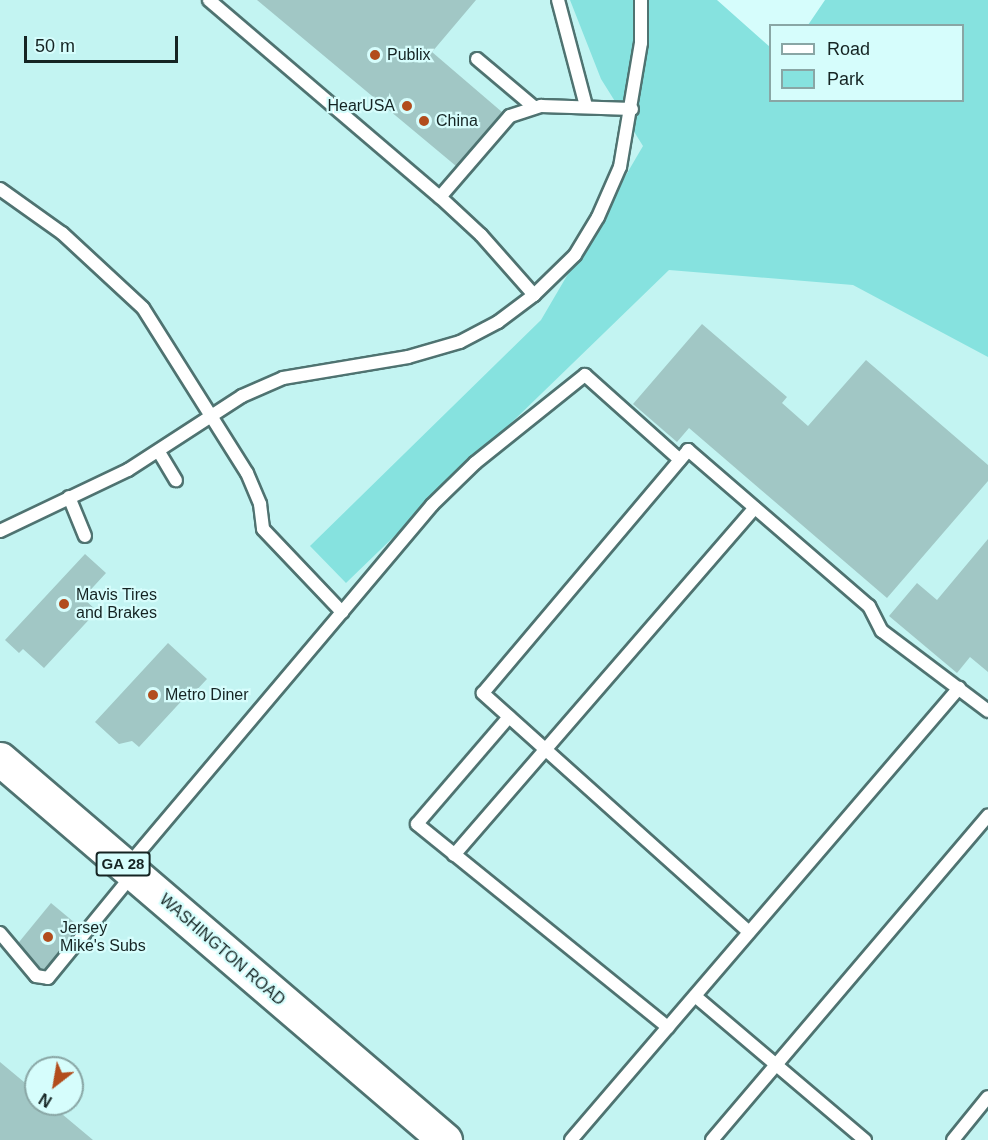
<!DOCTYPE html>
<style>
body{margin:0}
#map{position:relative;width:988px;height:1140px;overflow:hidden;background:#d6fdfc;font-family:Helvetica,sans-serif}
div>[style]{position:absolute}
.built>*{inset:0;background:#c3f4f2}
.green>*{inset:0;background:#86e2df}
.building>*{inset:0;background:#a1c7c5}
.roads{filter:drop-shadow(2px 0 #4f7371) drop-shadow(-2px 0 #4f7371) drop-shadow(0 2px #4f7371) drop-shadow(0 -2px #4f7371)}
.lane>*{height:12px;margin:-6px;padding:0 6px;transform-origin:6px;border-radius:6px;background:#fff}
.primary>*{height:33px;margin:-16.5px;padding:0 16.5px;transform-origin:16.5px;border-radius:16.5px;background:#fff}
.dots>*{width:16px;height:16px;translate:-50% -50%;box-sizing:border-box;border:3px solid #d6fdfc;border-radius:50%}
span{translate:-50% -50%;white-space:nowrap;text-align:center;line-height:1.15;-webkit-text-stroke:4.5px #d6fdfc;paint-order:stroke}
.shield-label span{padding:2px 4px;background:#d6fdfc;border:2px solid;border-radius:4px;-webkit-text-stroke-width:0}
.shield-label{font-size:15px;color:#152423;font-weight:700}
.poi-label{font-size:16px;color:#152423}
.left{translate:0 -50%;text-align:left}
.right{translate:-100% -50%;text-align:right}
.street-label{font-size:16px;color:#152423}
.legend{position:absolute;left:769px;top:24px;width:195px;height:78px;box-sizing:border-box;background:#d6fdfc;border:2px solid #89a6a5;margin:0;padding:8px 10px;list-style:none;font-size:18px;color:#152423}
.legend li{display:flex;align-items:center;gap:12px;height:30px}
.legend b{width:30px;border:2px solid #89a6a5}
.north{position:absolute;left:24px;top:1056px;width:60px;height:60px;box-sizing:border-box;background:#d6fdfc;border:2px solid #89a6a5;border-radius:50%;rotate:211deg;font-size:16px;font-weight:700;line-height:24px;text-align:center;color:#152423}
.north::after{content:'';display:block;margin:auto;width:21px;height:27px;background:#b24d1d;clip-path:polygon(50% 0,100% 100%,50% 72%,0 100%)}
.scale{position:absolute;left:24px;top:36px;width:154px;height:27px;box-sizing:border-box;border:3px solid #152423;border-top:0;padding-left:8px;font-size:18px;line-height:21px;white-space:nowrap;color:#152423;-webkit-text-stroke:4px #d6fdfc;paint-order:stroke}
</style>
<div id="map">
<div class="built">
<div style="clip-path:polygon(evenodd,0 0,694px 0,770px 100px,988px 279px,988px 1140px,0 1140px,0 0,36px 1068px,72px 1068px,72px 1104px,36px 1104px,36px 1068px)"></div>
</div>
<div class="green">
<div style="clip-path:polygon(570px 0,717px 0,770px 47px,770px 100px,962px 100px,962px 26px,808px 25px,825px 0,988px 0,988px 357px,853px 285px,669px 270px,346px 583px,310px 546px,541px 320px,643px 146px,601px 79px)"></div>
</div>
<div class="building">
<div style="clip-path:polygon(257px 0,476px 0,432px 52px,502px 112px,456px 166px)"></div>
<div style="clip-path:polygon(702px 324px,787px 397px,782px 403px,808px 426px,866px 360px,988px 465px,988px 481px,887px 598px,689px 428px,677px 442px,633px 404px)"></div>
<div style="clip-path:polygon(988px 539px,988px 672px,970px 657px,957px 673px,889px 616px,917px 583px,937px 600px)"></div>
<div style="clip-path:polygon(85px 554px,106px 573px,83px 598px,97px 611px,44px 668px,23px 649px,19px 653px,5px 640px)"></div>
<div style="clip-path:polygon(168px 643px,207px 679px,191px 696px,188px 694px,139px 747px,132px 741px,119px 744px,95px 722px)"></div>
<div style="clip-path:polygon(51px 903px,81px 928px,46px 972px,15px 947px)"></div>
<div style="clip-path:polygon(0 1062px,36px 1092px,36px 1104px,50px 1104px,93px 1140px,0 1140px)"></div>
</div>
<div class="roads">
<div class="lane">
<div style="left:209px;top:0;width:304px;rotate:40.5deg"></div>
<div style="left:440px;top:197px;width:56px;rotate:42.8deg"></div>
<div style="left:481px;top:235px;width:80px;rotate:48.5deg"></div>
<div style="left:558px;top:0;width:110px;rotate:75.2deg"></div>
<div style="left:477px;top:59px;width:75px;rotate:40.1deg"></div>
<div style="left:0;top:189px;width:76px;rotate:35.4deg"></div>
<div style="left:62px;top:233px;width:110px;rotate:42.8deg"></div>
<div style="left:143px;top:308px;width:195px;rotate:57.8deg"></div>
<div style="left:247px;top:473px;width:34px;rotate:67deg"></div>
<div style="left:260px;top:504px;width:25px;rotate:83deg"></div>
<div style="left:263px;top:529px;width:115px;rotate:46.4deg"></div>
<div style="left:342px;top:612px;width:333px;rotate:130.2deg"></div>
<div style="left:440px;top:197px;width:107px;rotate:-49.2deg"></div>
<div style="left:510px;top:116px;width:33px;rotate:-18deg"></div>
<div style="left:541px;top:106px;width:91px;rotate:1.9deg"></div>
<div style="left:159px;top:452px;width:33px;rotate:59deg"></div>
<div style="left:69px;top:497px;width:42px;rotate:67.7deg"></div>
<div style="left:0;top:531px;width:142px;rotate:-25.5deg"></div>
<div style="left:128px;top:470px;width:136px;rotate:-33deg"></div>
<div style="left:242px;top:396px;width:45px;rotate:-23.7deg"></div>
<div style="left:283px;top:378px;width:127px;rotate:-9.5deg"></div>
<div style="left:408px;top:357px;width:54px;rotate:-16.1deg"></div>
<div style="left:460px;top:342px;width:43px;rotate:-27.8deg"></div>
<div style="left:498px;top:322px;width:45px;rotate:-36.9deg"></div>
<div style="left:534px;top:295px;width:57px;rotate:-44.3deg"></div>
<div style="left:575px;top:255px;width:44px;rotate:-58.8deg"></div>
<div style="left:598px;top:217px;width:55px;rotate:-66.3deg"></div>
<div style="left:620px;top:167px;width:126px;rotate:-80.4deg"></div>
<div style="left:641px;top:43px;width:43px;rotate:-90deg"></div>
<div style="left:342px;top:612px;width:140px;rotate:-49.9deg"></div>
<div style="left:432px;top:505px;width:60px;rotate:-44.3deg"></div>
<div style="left:475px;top:463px;width:141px;rotate:-38.7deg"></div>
<div style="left:585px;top:375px;width:127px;rotate:41.8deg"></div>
<div style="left:509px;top:717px;width:141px;rotate:130.7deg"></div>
<div style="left:417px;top:824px;width:323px;rotate:39deg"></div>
<div style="left:454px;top:855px;width:459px;rotate:-49.1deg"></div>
<div style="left:749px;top:932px;width:358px;rotate:-138.1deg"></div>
<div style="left:483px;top:693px;width:318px;rotate:-49.8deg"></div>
<div style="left:688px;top:450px;width:239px;rotate:40.8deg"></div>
<div style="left:869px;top:606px;width:28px;rotate:63deg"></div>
<div style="left:882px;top:631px;width:133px;rotate:37deg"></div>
<div style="left:0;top:933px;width:56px;rotate:50.1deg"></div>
<div style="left:36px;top:976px;width:12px;rotate:9deg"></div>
<div style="left:48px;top:978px;width:134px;rotate:-50.7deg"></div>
<div style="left:695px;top:996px;width:223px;rotate:40.3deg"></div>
<div style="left:571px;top:1140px;width:596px;rotate:-49.36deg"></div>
<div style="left:712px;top:1140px;width:426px;rotate:-49.6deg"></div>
<div style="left:953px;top:1140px;width:55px;rotate:-50.9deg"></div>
</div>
<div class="primary">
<div style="left:0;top:759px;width:586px;rotate:40.57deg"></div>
</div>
</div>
<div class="dots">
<div style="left:375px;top:55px;background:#b24d1d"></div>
<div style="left:407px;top:106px;background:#b24d1d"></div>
<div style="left:424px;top:121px;background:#b24d1d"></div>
<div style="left:64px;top:604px;background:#b24d1d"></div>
<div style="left:153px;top:695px;background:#b24d1d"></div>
<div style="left:48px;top:937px;background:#b24d1d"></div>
</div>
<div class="shield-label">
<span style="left:123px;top:864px">GA 28</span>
</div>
<div class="poi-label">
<span class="left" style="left:387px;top:55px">Publix</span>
<span class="right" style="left:395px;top:106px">HearUSA</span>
<span class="left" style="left:436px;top:121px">China</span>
<span class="left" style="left:76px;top:604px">Mavis Tires<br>and Brakes</span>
<span class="left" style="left:165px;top:695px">Metro Diner</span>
<span class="left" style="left:60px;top:937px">Jersey<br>Mike's Subs</span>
</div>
<div class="street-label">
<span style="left:222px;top:950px;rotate:41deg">WASHINGTON ROAD</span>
</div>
<ul class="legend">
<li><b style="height:8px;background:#fff"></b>Road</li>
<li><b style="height:16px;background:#86e2df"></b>Park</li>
</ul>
<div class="north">N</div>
<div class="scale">50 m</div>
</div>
